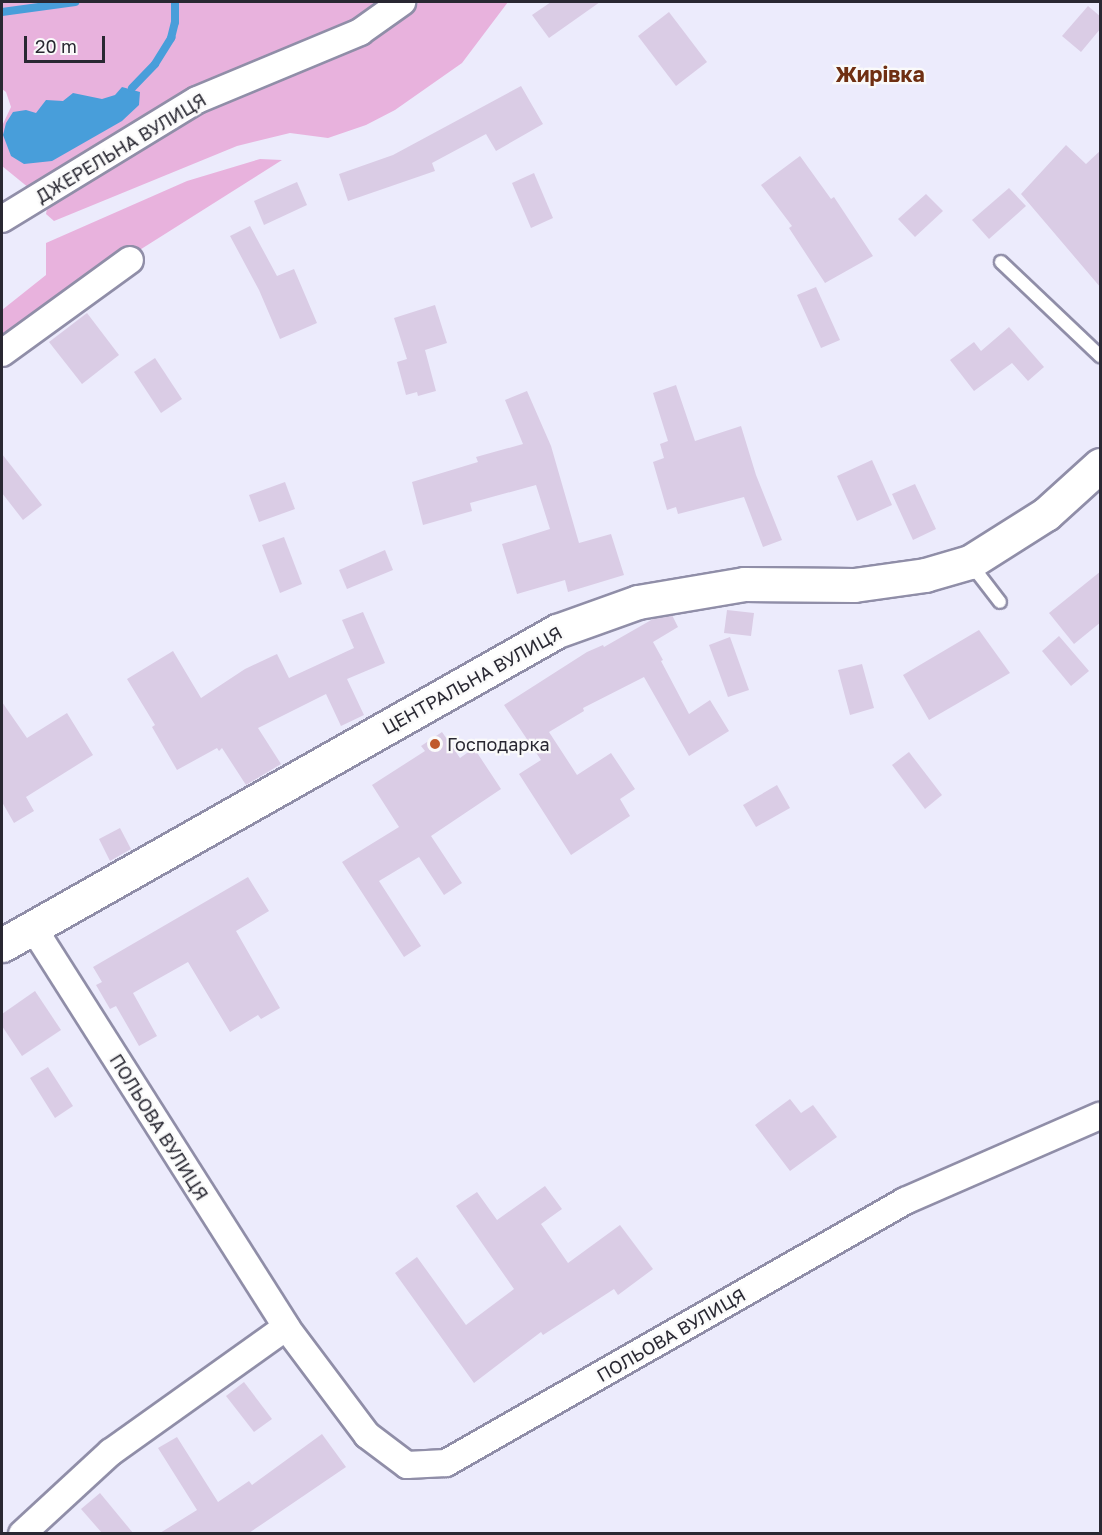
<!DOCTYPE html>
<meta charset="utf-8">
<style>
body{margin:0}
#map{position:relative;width:1102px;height:1535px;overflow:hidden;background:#ecebfc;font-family:"Golos Text",sans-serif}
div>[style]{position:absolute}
.green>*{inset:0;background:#e8b2dd}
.water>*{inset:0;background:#489eda}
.stream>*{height:8px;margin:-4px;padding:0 4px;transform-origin:4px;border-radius:4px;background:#489eda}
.building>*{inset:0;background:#dacce5}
.roads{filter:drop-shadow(2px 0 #908ea8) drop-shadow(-2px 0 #908ea8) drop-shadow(0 2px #908ea8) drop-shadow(0 -2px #908ea8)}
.lane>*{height:12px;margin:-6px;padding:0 6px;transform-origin:6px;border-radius:6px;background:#fff}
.street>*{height:26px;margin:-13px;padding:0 13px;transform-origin:13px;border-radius:13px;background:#fff}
.secondary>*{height:33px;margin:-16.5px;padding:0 16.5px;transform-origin:16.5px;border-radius:16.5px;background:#fff}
.dots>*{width:16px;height:16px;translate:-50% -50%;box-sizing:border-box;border:3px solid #fafafa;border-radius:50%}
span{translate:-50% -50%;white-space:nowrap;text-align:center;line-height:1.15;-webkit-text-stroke:4.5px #fafafa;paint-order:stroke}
.street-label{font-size:18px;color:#292832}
.poi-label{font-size:18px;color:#292832}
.left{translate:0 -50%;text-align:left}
.quarter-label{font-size:21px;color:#6f2f12;font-weight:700}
.frame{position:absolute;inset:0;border:3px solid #292832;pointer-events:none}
.scale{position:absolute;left:24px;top:36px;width:81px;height:27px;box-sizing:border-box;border:3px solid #292832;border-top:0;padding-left:8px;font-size:18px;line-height:21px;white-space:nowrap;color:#292832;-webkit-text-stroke:4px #fafafa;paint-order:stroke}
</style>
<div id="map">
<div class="green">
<div style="clip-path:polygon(2px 2px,377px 2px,380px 6px,366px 16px,29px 188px,2px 166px,2px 126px,11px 107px,6px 92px,2px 89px)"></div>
<div style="clip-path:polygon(420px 2px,508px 2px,462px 63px,395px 110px,366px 125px,328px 138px,290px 133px,237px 146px,54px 221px,46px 214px,48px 203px,135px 147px,241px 95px,361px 45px)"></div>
<div style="clip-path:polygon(260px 159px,282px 160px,2px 337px,2px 310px,46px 275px,46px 243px,187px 181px)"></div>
</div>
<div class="water">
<div style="clip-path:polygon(122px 87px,140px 92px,139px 105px,122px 121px,52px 161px,24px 164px,11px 156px,3px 135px,6px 123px,13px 112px,26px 110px,36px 113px,46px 100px,63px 101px,73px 93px,102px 99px,115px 95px)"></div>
</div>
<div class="stream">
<div style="left:2px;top:12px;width:74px;rotate:-7.8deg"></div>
<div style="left:132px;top:88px;width:33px;rotate:-46deg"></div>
<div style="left:155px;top:64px;width:31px;rotate:-58deg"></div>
<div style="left:171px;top:38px;width:16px;rotate:-76deg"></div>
<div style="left:175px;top:22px;width:20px;rotate:-90deg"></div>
</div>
<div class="building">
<div style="clip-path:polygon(551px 2px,600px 2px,549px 38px,532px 15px)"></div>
<div style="clip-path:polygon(1088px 6px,1101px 17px,1101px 28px,1081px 52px,1062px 36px)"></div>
<div style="clip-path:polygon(669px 12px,707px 62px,676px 86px,638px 36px)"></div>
<div style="clip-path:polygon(521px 86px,543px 124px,496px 151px,486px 134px,432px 163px,435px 171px,348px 201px,339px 174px,393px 155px)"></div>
<div style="clip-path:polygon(1066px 145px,1086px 164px,1101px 150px,1101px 288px,1021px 194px)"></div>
<div style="clip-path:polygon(800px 156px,831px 199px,834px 197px,873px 256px,825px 283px,789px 228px,792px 226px,761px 185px)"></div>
<div style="clip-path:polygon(534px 173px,553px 218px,531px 228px,512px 183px)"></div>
<div style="clip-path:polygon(297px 182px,307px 205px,264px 225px,254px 201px)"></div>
<div style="clip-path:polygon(1009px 188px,1026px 206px,989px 239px,972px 220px)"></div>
<div style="clip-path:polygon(926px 194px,943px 211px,915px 237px,898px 219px)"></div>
<div style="clip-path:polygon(250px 226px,277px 276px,294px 269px,317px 323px,280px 339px,259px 290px,230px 236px)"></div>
<div style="clip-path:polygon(816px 287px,840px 340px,821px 348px,797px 295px)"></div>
<div style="clip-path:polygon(435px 305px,447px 343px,425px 350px,436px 391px,418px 396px,417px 392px,406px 395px,397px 362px,407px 359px,394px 318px)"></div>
<div style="clip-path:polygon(87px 313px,119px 355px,82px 384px,49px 342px)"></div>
<div style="clip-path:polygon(1009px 327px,1044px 367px,1028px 381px,1012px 363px,974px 391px,950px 360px,974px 342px,981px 351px)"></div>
<div style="clip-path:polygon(155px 358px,182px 399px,161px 413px,134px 372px)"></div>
<div style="clip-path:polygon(676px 385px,695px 441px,741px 426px,756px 475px,782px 540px,763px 547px,744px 497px,678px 514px,676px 507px,667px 510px,653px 462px,664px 458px,660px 444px,668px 441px,653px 393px)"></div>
<div style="clip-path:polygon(527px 391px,551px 446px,579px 543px,611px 534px,624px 575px,568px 592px,565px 580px,517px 594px,502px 544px,550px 529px,536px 485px,470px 503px,472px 511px,423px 525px,412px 482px,478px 462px,476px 457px,523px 444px,505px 400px)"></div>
<div style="clip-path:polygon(2px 454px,42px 505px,23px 520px,2px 493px)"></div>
<div style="clip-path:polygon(872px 460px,892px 505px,857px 521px,837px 476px)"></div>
<div style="clip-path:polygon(285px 482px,295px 509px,259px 522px,249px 495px)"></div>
<div style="clip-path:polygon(915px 484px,936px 529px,913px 540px,892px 494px)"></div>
<div style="clip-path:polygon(284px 537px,302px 584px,280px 593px,262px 545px)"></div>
<div style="clip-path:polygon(385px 550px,393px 570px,347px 589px,339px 570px)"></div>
<div style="clip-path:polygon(1101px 571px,1101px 622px,1074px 644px,1049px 613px)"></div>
<div style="clip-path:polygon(727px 610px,754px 613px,751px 636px,724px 633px)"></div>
<div style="clip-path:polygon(363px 612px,385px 663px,347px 679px,364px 715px,341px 726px,326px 694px,258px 728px,281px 764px,246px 785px,222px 748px,219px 751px,217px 748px,177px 770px,152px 727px,155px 725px,127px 679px,173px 651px,201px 698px,245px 669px,277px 654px,289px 678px,354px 648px,342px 620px)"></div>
<div style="clip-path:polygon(672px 615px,678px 627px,653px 642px,663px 660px,661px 661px,689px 714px,710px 700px,729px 731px,689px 756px,644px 677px,583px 708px,584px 711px,549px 732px,577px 775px,611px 753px,635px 789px,620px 799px,630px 816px,571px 855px,519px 774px,541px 760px,504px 705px,587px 652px,603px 645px,604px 647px,653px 619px)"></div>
<div style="clip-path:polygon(979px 630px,1010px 673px,929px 720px,903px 675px)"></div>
<div style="clip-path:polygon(1059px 636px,1089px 671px,1071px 686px,1042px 651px)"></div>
<div style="clip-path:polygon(730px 637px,749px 690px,728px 697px,709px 645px)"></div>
<div style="clip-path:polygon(862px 664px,874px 708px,850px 715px,838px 670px)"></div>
<div style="clip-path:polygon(2px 702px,27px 738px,67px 713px,93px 755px,26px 797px,34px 811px,14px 823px,2px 802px)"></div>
<div style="clip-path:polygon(442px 732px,460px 758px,474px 748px,501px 789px,431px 836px,462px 883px,444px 895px,419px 857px,379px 881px,421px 946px,404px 957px,342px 862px,399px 827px,372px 785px,425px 751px,421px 746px)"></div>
<div style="clip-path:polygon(909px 752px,942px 795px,925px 809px,892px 765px)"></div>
<div style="clip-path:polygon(777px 785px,790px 808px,756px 827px,743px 805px)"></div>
<div style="clip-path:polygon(120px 828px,131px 849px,110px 861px,99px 839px)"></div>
<div style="clip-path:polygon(248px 877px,269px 911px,236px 931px,280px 1008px,261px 1019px,258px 1015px,230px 1032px,188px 962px,133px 993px,157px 1036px,139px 1046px,116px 1006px,110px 1009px,96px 985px,102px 982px,93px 967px)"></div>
<div style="clip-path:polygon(35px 991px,61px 1030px,22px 1056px,2px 1026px,2px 1014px)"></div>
<div style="clip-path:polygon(48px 1067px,73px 1106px,55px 1118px,30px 1078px)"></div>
<div style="clip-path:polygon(790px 1099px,801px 1113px,813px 1105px,837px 1137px,790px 1171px,755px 1125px)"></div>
<div style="clip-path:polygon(545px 1186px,562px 1209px,541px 1224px,568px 1263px,620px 1225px,653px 1269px,618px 1295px,614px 1289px,543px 1335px,541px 1332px,474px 1383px,395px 1273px,417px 1257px,466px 1325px,514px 1289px,456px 1206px,477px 1192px,497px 1220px)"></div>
<div style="clip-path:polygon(244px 1382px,272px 1419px,254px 1432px,226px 1396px)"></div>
<div style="clip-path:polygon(322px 1434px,346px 1467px,249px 1533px,160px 1533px,197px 1510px,158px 1448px,177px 1437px,218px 1502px,249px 1481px,252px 1485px)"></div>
<div style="clip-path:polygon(100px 1493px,133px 1533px,102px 1533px,81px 1509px)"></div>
</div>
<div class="roads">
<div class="lane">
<div style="left:1001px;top:262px;width:137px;rotate:43.5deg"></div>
<div style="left:970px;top:563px;width:49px;rotate:52.4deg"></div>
</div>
<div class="street">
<div style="left:2px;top:219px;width:228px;rotate:-31.4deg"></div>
<div style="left:197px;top:100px;width:177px;rotate:-22.6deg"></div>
<div style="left:360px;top:32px;width:52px;rotate:-35.5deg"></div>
<div style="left:2px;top:353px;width:158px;rotate:-36deg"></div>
<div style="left:32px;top:926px;width:475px;rotate:57.6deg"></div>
<div style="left:286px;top:1327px;width:135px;rotate:53.1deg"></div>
<div style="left:367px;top:1435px;width:50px;rotate:36.9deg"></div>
<div style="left:407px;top:1465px;width:39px;rotate:-3deg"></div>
<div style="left:446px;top:1463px;width:529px;rotate:-29.72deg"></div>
<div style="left:905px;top:1201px;width:213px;rotate:-23.6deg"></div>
<div style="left:22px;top:1534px;width:121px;rotate:-42.7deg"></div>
<div style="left:111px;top:1452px;width:215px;rotate:-35.5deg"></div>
</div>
<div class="secondary">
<div style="left:2px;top:945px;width:638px;rotate:-29.5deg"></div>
<div style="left:557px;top:631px;width:86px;rotate:-19.7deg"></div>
<div style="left:638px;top:602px;width:108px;rotate:-9.6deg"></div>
<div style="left:744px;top:584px;width:110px;rotate:0.5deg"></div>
<div style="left:854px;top:585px;width:72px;rotate:-8deg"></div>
<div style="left:925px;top:575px;width:47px;rotate:-16.1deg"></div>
<div style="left:970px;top:562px;width:90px;rotate:-32.3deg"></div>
<div style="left:1046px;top:514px;width:73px;rotate:-42.2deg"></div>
</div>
</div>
<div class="dots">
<div style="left:435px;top:744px;background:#c05a2d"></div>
</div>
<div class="street-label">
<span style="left:121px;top:148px;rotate:-31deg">ДЖЕРЕЛЬНА ВУЛИЦЯ</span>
<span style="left:472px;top:680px;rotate:-29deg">ЦЕНТРАЛЬНА ВУЛИЦЯ</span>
<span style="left:159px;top:1127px;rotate:58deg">ПОЛЬОВА ВУЛИЦЯ</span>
<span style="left:671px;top:1335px;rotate:-30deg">ПОЛЬОВА ВУЛИЦЯ</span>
</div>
<div class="poi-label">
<span class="left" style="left:447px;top:744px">Господарка</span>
</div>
<div class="quarter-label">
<span style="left:880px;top:74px">Жирівка</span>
</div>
<div class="frame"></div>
<div class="scale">20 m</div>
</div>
